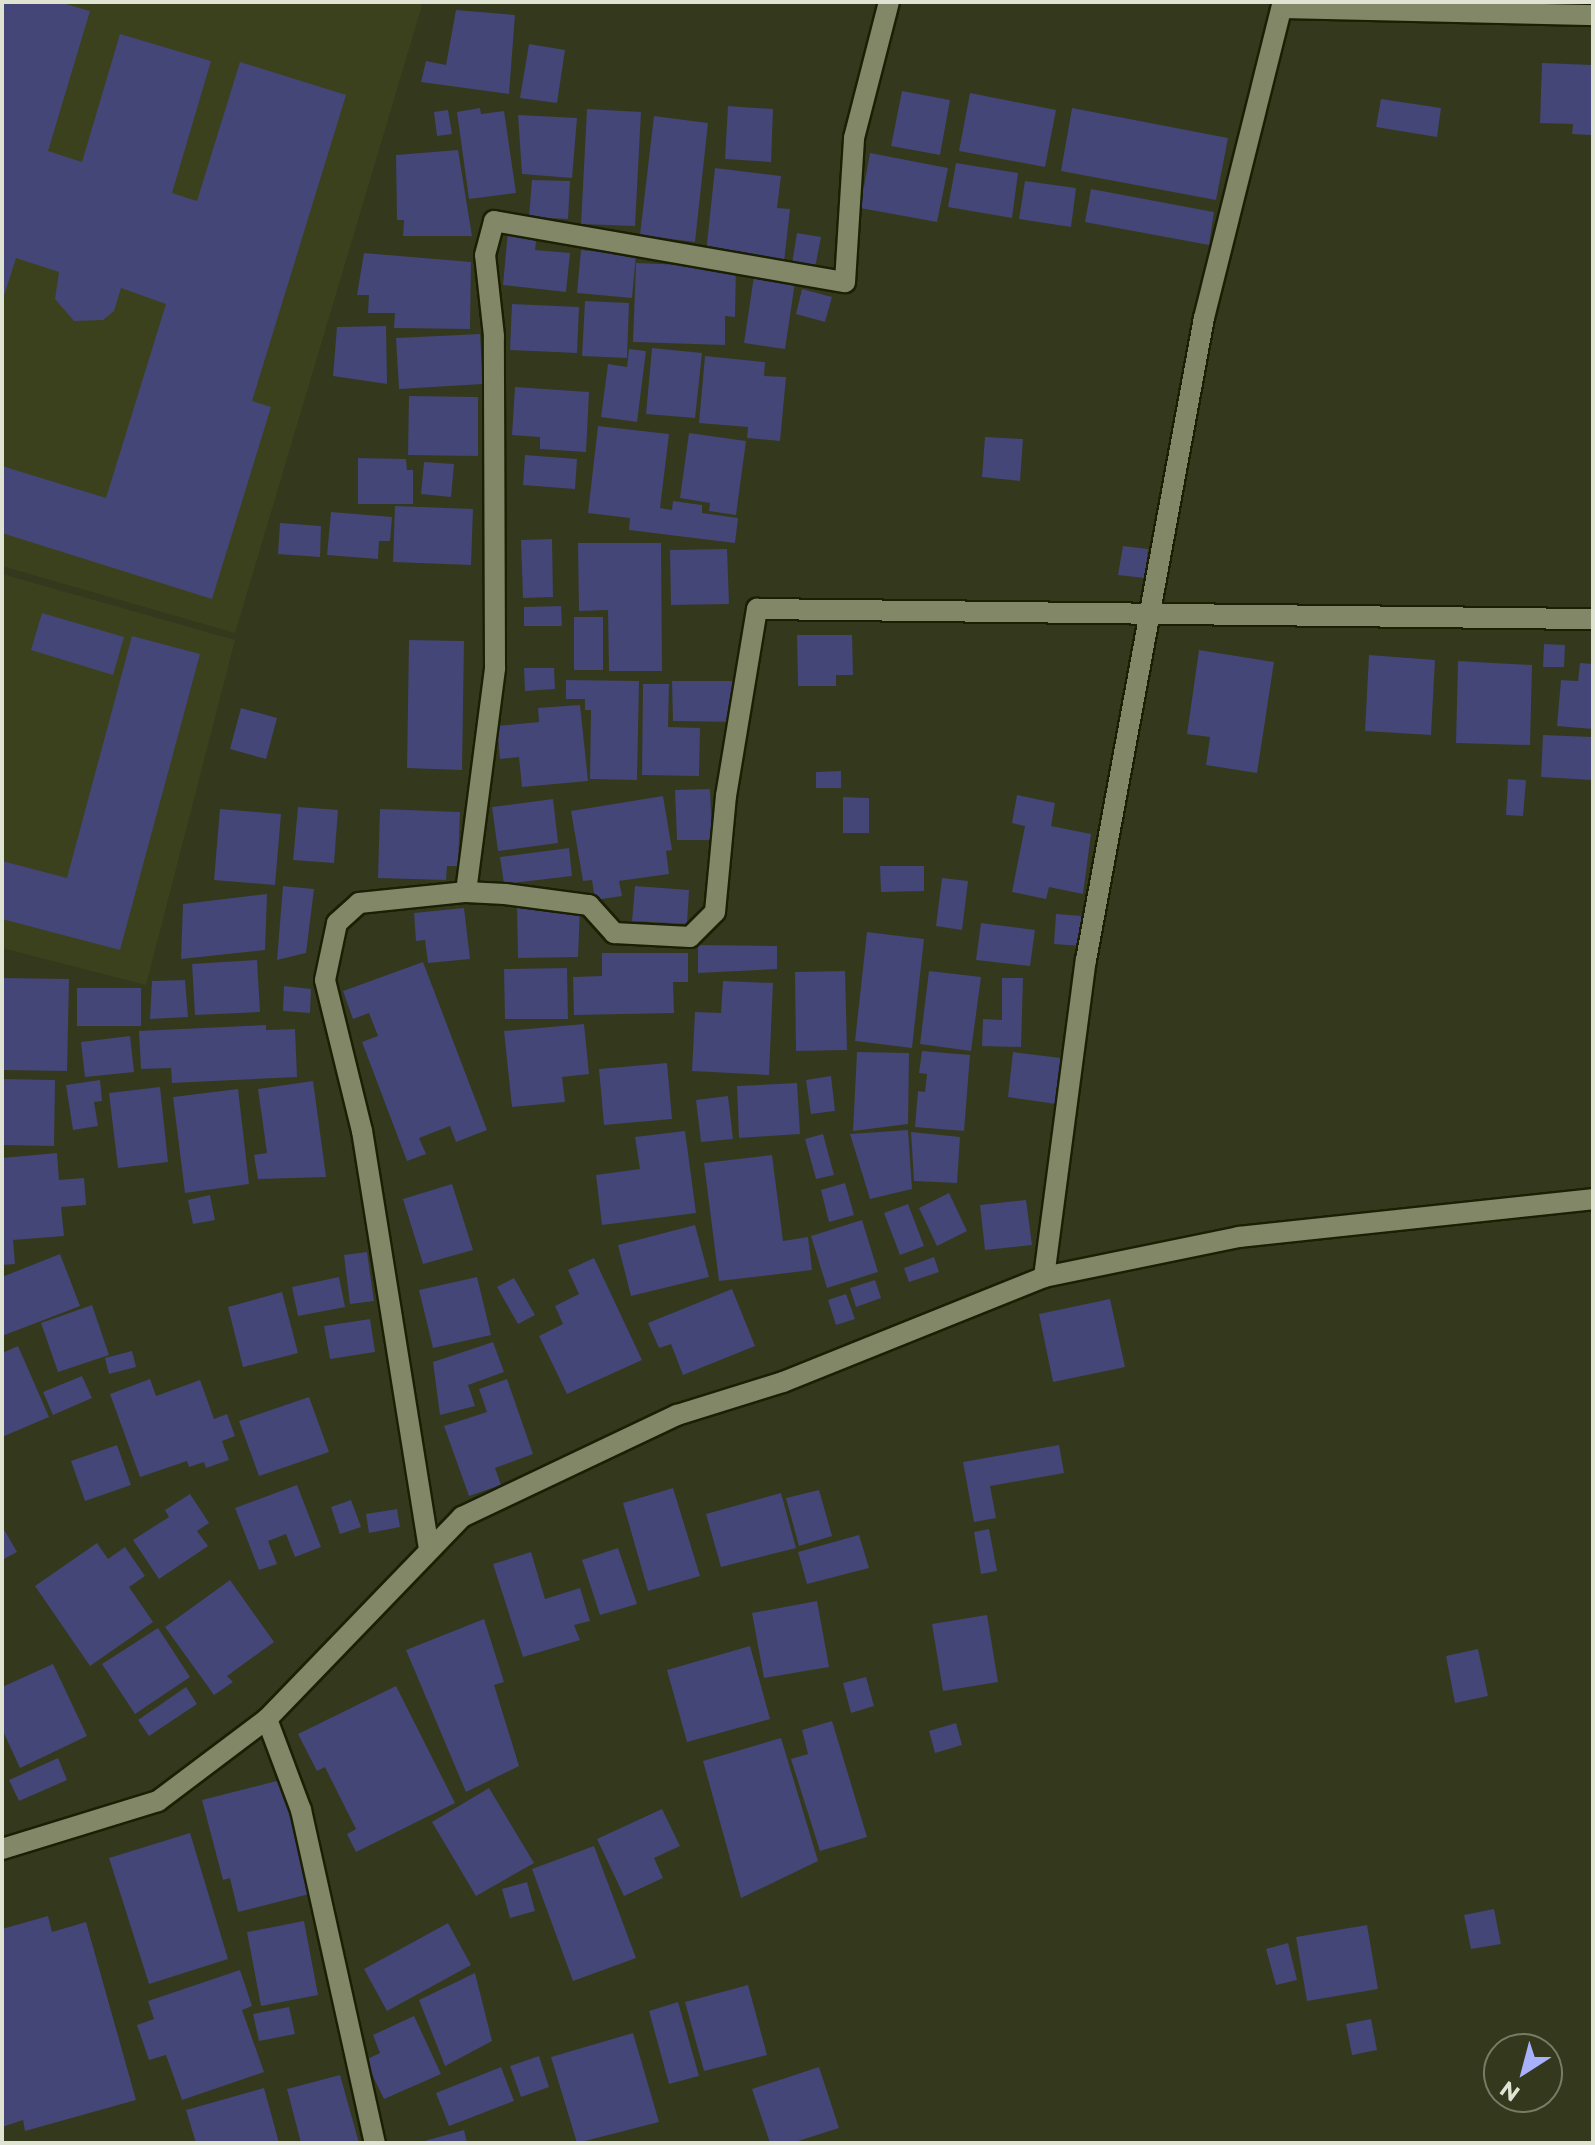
<!DOCTYPE html>
<style>
body{margin:0}
#map{position:relative;width:1595px;height:2145px;overflow:hidden;background:#34381c;font-family:Montserrat,sans-serif}
div>[style]{position:absolute}
.built>*{inset:0;background:#3c411d}
.building>*{inset:0;background:#434676}
.roads{filter:drop-shadow(2px 0 #1b1f04) drop-shadow(-2px 0 #1b1f04) drop-shadow(0 2px #1b1f04) drop-shadow(0 -2px #1b1f04)}
.street>*{height:20px;margin:-10px;padding:0 10px;transform-origin:10px;border-radius:10px;background:#828768}
.secondary>*{height:20px;margin:-10px;padding:0 10px;transform-origin:10px;border-radius:10px;background:#828768}
span{translate:-50% -50%;white-space:nowrap;text-align:center;line-height:1.15;-webkit-text-stroke:6px #34381c;paint-order:stroke}
.frame{position:absolute;inset:0;border:4px solid #dfe3d2;pointer-events:none}
.north{position:absolute;left:1483px;top:2033px;width:80px;height:80px;box-sizing:border-box;background:#34381c;border:2px solid #787c65;border-radius:50%;rotate:216deg;font-size:22px;font-weight:700;line-height:32px;text-align:center;color:#dfe3d2}
.north::after{content:'';display:block;margin:auto;width:28px;height:36px;background:#a9b0fc;clip-path:polygon(50% 0,100% 100%,50% 72%,0 100%)}
</style>
<div id="map">
<div class="built">
<div style="clip-path:polygon(2px 2px,423px 2px,235px 633px,2px 566px)"></div>
<div style="clip-path:polygon(2px 574px,235px 640px,146px 985px,2px 948px)"></div>
</div>
<div class="building">
<div style="clip-path:polygon(2px 2px,59px 2px,90px 11px,48px 151px,82px 162px,120px 34px,211px 61px,172px 193px,197px 201px,240px 62px,346px 95px,252px 401px,271px 407px,212px 599px,2px 533px,2px 466px,106px 498px,166px 304px,121px 288px,114px 311px,103px 320px,74px 321px,55px 299px,59px 272px,16px 258px,2px 302px)"></div>
<div style="clip-path:polygon(456px 10px,515px 15px,509px 94px,421px 82px,426px 61px,446px 65px)"></div>
<div style="clip-path:polygon(529px 44px,565px 50px,557px 103px,520px 98px)"></div>
<div style="clip-path:polygon(1542px 63px,1593px 65px,1591px 135px,1572px 134px,1573px 124px,1540px 123px)"></div>
<div style="clip-path:polygon(902px 91px,950px 100px,940px 155px,891px 146px)"></div>
<div style="clip-path:polygon(970px 93px,1056px 110px,1045px 167px,959px 151px)"></div>
<div style="clip-path:polygon(1381px 99px,1441px 108px,1437px 137px,1376px 127px)"></div>
<div style="clip-path:polygon(728px 106px,773px 109px,771px 162px,725px 159px)"></div>
<div style="clip-path:polygon(480px 108px,481px 114px,504px 111px,516px 193px,469px 199px,457px 112px)"></div>
<div style="clip-path:polygon(1072px 108px,1228px 138px,1216px 200px,1061px 171px)"></div>
<div style="clip-path:polygon(587px 109px,641px 112px,635px 226px,581px 224px)"></div>
<div style="clip-path:polygon(448px 110px,452px 134px,437px 136px,434px 112px)"></div>
<div style="clip-path:polygon(518px 115px,577px 118px,572px 178px,522px 174px)"></div>
<div style="clip-path:polygon(654px 116px,708px 123px,695px 242px,640px 235px)"></div>
<div style="clip-path:polygon(458px 150px,472px 236px,403px 236px,404px 220px,397px 220px,396px 155px)"></div>
<div style="clip-path:polygon(870px 153px,948px 168px,937px 222px,860px 208px)"></div>
<div style="clip-path:polygon(956px 163px,1018px 173px,1012px 218px,948px 207px)"></div>
<div style="clip-path:polygon(715px 168px,781px 176px,777px 208px,790px 209px,784px 262px,706px 253px)"></div>
<div style="clip-path:polygon(532px 180px,570px 181px,568px 219px,529px 217px)"></div>
<div style="clip-path:polygon(1025px 181px,1076px 188px,1071px 227px,1019px 219px)"></div>
<div style="clip-path:polygon(1091px 189px,1214px 212px,1209px 245px,1085px 222px)"></div>
<div style="clip-path:polygon(508px 231px,537px 233px,535px 250px,570px 253px,566px 292px,503px 285px)"></div>
<div style="clip-path:polygon(797px 233px,821px 237px,815px 268px,792px 263px)"></div>
<div style="clip-path:polygon(581px 250px,636px 255px,632px 298px,577px 293px)"></div>
<div style="clip-path:polygon(364px 253px,471px 262px,470px 329px,394px 328px,395px 313px,368px 313px,369px 295px,357px 295px)"></div>
<div style="clip-path:polygon(636px 263px,736px 267px,735px 317px,725px 316px,725px 345px,633px 342px)"></div>
<div style="clip-path:polygon(754px 276px,795px 282px,785px 349px,744px 343px)"></div>
<div style="clip-path:polygon(802px 289px,832px 297px,825px 322px,796px 314px)"></div>
<div style="clip-path:polygon(585px 301px,629px 303px,627px 358px,582px 356px)"></div>
<div style="clip-path:polygon(512px 304px,579px 307px,577px 353px,510px 350px)"></div>
<div style="clip-path:polygon(386px 326px,387px 384px,333px 376px,337px 327px)"></div>
<div style="clip-path:polygon(480px 334px,483px 384px,399px 389px,396px 338px)"></div>
<div style="clip-path:polygon(652px 348px,702px 353px,695px 418px,646px 414px)"></div>
<div style="clip-path:polygon(629px 349px,646px 351px,637px 422px,601px 417px,608px 364px,627px 367px)"></div>
<div style="clip-path:polygon(705px 356px,765px 362px,764px 376px,786px 377px,780px 441px,747px 438px,748px 427px,699px 423px)"></div>
<div style="clip-path:polygon(515px 387px,589px 392px,586px 452px,540px 449px,540px 437px,512px 435px)"></div>
<div style="clip-path:polygon(409px 396px,478px 397px,478px 456px,408px 455px)"></div>
<div style="clip-path:polygon(598px 426px,669px 434px,660px 508px,672px 510px,673px 501px,702px 505px,702px 513px,738px 518px,735px 543px,629px 530px,630px 518px,588px 513px)"></div>
<div style="clip-path:polygon(689px 433px,746px 441px,736px 515px,709px 511px,710px 503px,680px 498px)"></div>
<div style="clip-path:polygon(985px 437px,1023px 439px,1020px 481px,982px 477px)"></div>
<div style="clip-path:polygon(525px 455px,577px 459px,575px 489px,523px 485px)"></div>
<div style="clip-path:polygon(358px 458px,406px 459px,407px 470px,413px 470px,413px 504px,358px 504px)"></div>
<div style="clip-path:polygon(424px 462px,454px 464px,451px 497px,421px 494px)"></div>
<div style="clip-path:polygon(395px 506px,473px 509px,471px 565px,393px 562px)"></div>
<div style="clip-path:polygon(331px 512px,392px 517px,390px 541px,379px 541px,378px 559px,327px 555px)"></div>
<div style="clip-path:polygon(280px 523px,321px 526px,320px 557px,278px 554px)"></div>
<div style="clip-path:polygon(552px 539px,553px 597px,523px 598px,521px 540px)"></div>
<div style="clip-path:polygon(578px 543px,661px 543px,662px 671px,609px 671px,608px 610px,579px 611px)"></div>
<div style="clip-path:polygon(1123px 546px,1148px 549px,1145px 578px,1118px 575px)"></div>
<div style="clip-path:polygon(727px 549px,729px 604px,671px 605px,670px 550px)"></div>
<div style="clip-path:polygon(561px 606px,562px 626px,524px 626px,524px 607px)"></div>
<div style="clip-path:polygon(42px 613px,124px 637px,113px 675px,31px 650px)"></div>
<div style="clip-path:polygon(574px 617px,603px 617px,603px 670px,574px 670px)"></div>
<div style="clip-path:polygon(797px 635px,852px 635px,853px 675px,836px 675px,836px 686px,798px 686px)"></div>
<div style="clip-path:polygon(132px 636px,200px 654px,120px 950px,2px 919px,2px 861px,67px 878px)"></div>
<div style="clip-path:polygon(409px 640px,464px 641px,462px 770px,407px 768px)"></div>
<div style="clip-path:polygon(1544px 644px,1565px 645px,1564px 667px,1543px 667px)"></div>
<div style="clip-path:polygon(1199px 650px,1274px 662px,1257px 773px,1206px 765px,1210px 737px,1187px 734px)"></div>
<div style="clip-path:polygon(1369px 655px,1435px 660px,1431px 735px,1365px 731px)"></div>
<div style="clip-path:polygon(1458px 661px,1532px 665px,1530px 745px,1456px 743px)"></div>
<div style="clip-path:polygon(1580px 663px,1593px 664px,1593px 729px,1557px 726px,1561px 680px,1578px 681px)"></div>
<div style="clip-path:polygon(524px 668px,554px 668px,555px 689px,525px 691px)"></div>
<div style="clip-path:polygon(566px 680px,639px 681px,637px 780px,590px 779px,591px 710px,585px 710px,585px 699px,566px 699px)"></div>
<div style="clip-path:polygon(672px 681px,736px 681px,737px 722px,673px 721px)"></div>
<div style="clip-path:polygon(643px 684px,669px 684px,668px 727px,700px 728px,699px 776px,642px 775px)"></div>
<div style="clip-path:polygon(580px 705px,588px 781px,522px 787px,519px 757px,500px 759px,497px 726px,539px 722px,538px 708px)"></div>
<div style="clip-path:polygon(241px 708px,277px 718px,266px 759px,230px 749px)"></div>
<div style="clip-path:polygon(1543px 735px,1593px 737px,1592px 780px,1541px 777px)"></div>
<div style="clip-path:polygon(841px 771px,841px 788px,816px 788px,816px 772px)"></div>
<div style="clip-path:polygon(1508px 779px,1526px 780px,1523px 816px,1506px 815px)"></div>
<div style="clip-path:polygon(710px 789px,712px 840px,677px 840px,675px 790px)"></div>
<div style="clip-path:polygon(1017px 795px,1055px 803px,1051px 826px,1091px 834px,1083px 894px,1049px 887px,1046px 899px,1012px 892px,1025px 826px,1012px 823px)"></div>
<div style="clip-path:polygon(663px 796px,672px 850px,666px 851px,669px 874px,619px 881px,622px 896px,595px 900px,592px 880px,583px 881px,571px 811px)"></div>
<div style="clip-path:polygon(843px 797px,869px 798px,869px 833px,843px 833px)"></div>
<div style="clip-path:polygon(553px 799px,558px 843px,498px 851px,492px 807px)"></div>
<div style="clip-path:polygon(298px 807px,338px 810px,334px 863px,293px 860px)"></div>
<div style="clip-path:polygon(220px 809px,281px 814px,275px 885px,214px 880px)"></div>
<div style="clip-path:polygon(380px 809px,460px 812px,458px 866px,447px 866px,446px 880px,378px 878px)"></div>
<div style="clip-path:polygon(569px 848px,572px 876px,504px 884px,500px 857px)"></div>
<div style="clip-path:polygon(880px 866px,924px 866px,924px 891px,881px 892px)"></div>
<div style="clip-path:polygon(942px 878px,968px 881px,962px 930px,936px 926px)"></div>
<div style="clip-path:polygon(283px 886px,314px 889px,306px 953px,277px 960px)"></div>
<div style="clip-path:polygon(635px 886px,689px 890px,687px 924px,632px 921px)"></div>
<div style="clip-path:polygon(267px 894px,265px 950px,181px 959px,183px 904px)"></div>
<div style="clip-path:polygon(580px 907px,578px 957px,518px 958px,517px 908px)"></div>
<div style="clip-path:polygon(464px 908px,470px 959px,428px 963px,425px 940px,416px 941px,414px 913px)"></div>
<div style="clip-path:polygon(1056px 914px,1082px 916px,1081px 946px,1054px 944px)"></div>
<div style="clip-path:polygon(981px 923px,1035px 930px,1030px 966px,976px 960px)"></div>
<div style="clip-path:polygon(867px 932px,924px 939px,912px 1048px,855px 1041px)"></div>
<div style="clip-path:polygon(698px 945px,777px 946px,777px 969px,698px 973px)"></div>
<div style="clip-path:polygon(602px 953px,688px 953px,688px 982px,673px 982px,674px 1013px,574px 1015px,573px 977px,602px 976px)"></div>
<div style="clip-path:polygon(257px 960px,260px 1012px,195px 1015px,192px 964px)"></div>
<div style="clip-path:polygon(423px 962px,487px 1130px,456px 1142px,450px 1126px,419px 1138px,426px 1154px,407px 1161px,362px 1042px,378px 1036px,369px 1013px,353px 1019px,343px 991px)"></div>
<div style="clip-path:polygon(567px 968px,568px 1019px,505px 1019px,504px 969px)"></div>
<div style="clip-path:polygon(845px 971px,847px 1050px,796px 1051px,795px 972px)"></div>
<div style="clip-path:polygon(929px 971px,981px 977px,971px 1051px,920px 1044px)"></div>
<div style="clip-path:polygon(2px 978px,69px 979px,67px 1071px,2px 1070px)"></div>
<div style="clip-path:polygon(1002px 978px,1023px 978px,1021px 1047px,982px 1046px,983px 1019px,1002px 1020px)"></div>
<div style="clip-path:polygon(185px 980px,188px 1017px,150px 1019px,152px 981px)"></div>
<div style="clip-path:polygon(723px 981px,773px 983px,769px 1075px,692px 1071px,695px 1012px,721px 1013px)"></div>
<div style="clip-path:polygon(284px 986px,311px 989px,310px 1013px,283px 1011px)"></div>
<div style="clip-path:polygon(77px 988px,141px 988px,141px 1026px,77px 1026px)"></div>
<div style="clip-path:polygon(584px 1024px,589px 1074px,562px 1077px,565px 1102px,512px 1107px,504px 1031px)"></div>
<div style="clip-path:polygon(266px 1025px,266px 1030px,295px 1029px,297px 1077px,172px 1083px,171px 1068px,141px 1069px,139px 1031px)"></div>
<div style="clip-path:polygon(130px 1036px,134px 1072px,85px 1077px,81px 1042px)"></div>
<div style="clip-path:polygon(922px 1051px,970px 1055px,964px 1131px,915px 1127px,918px 1091px,925px 1092px,927px 1074px,919px 1073px)"></div>
<div style="clip-path:polygon(857px 1052px,909px 1053px,908px 1124px,853px 1131px)"></div>
<div style="clip-path:polygon(1013px 1052px,1061px 1058px,1056px 1104px,1008px 1097px)"></div>
<div style="clip-path:polygon(667px 1063px,672px 1119px,604px 1125px,599px 1069px)"></div>
<div style="clip-path:polygon(831px 1076px,835px 1111px,811px 1114px,806px 1080px)"></div>
<div style="clip-path:polygon(2px 1079px,55px 1080px,54px 1146px,2px 1145px)"></div>
<div style="clip-path:polygon(100px 1080px,102px 1101px,94px 1102px,98px 1126px,73px 1130px,66px 1085px)"></div>
<div style="clip-path:polygon(313px 1081px,326px 1177px,258px 1179px,254px 1155px,267px 1153px,258px 1089px)"></div>
<div style="clip-path:polygon(797px 1083px,800px 1134px,739px 1138px,737px 1086px)"></div>
<div style="clip-path:polygon(160px 1087px,168px 1162px,118px 1168px,109px 1093px)"></div>
<div style="clip-path:polygon(238px 1089px,249px 1184px,185px 1193px,173px 1097px)"></div>
<div style="clip-path:polygon(728px 1096px,733px 1139px,701px 1142px,696px 1100px)"></div>
<div style="clip-path:polygon(908px 1130px,912px 1189px,870px 1199px,850px 1134px)"></div>
<div style="clip-path:polygon(685px 1131px,696px 1213px,602px 1225px,596px 1175px,640px 1169px,635px 1137px)"></div>
<div style="clip-path:polygon(911px 1132px,960px 1137px,957px 1183px,914px 1181px)"></div>
<div style="clip-path:polygon(823px 1134px,834px 1175px,816px 1179px,805px 1139px)"></div>
<div style="clip-path:polygon(57px 1153px,59px 1180px,84px 1178px,86px 1205px,61px 1207px,64px 1236px,13px 1240px,15px 1264px,2px 1265px,2px 1158px)"></div>
<div style="clip-path:polygon(772px 1155px,783px 1241px,808px 1237px,812px 1270px,719px 1281px,704px 1163px)"></div>
<div style="clip-path:polygon(845px 1183px,854px 1215px,829px 1222px,821px 1190px)"></div>
<div style="clip-path:polygon(452px 1184px,473px 1250px,423px 1264px,403px 1199px)"></div>
<div style="clip-path:polygon(949px 1193px,967px 1231px,937px 1246px,919px 1208px)"></div>
<div style="clip-path:polygon(210px 1195px,215px 1220px,193px 1224px,188px 1200px)"></div>
<div style="clip-path:polygon(1026px 1200px,1032px 1245px,985px 1250px,980px 1205px)"></div>
<div style="clip-path:polygon(908px 1204px,924px 1246px,900px 1255px,884px 1213px)"></div>
<div style="clip-path:polygon(862px 1220px,878px 1272px,827px 1288px,811px 1236px)"></div>
<div style="clip-path:polygon(695px 1225px,709px 1277px,631px 1296px,618px 1245px)"></div>
<div style="clip-path:polygon(367px 1252px,374px 1301px,350px 1304px,344px 1255px)"></div>
<div style="clip-path:polygon(60px 1254px,80px 1306px,2px 1336px,2px 1277px)"></div>
<div style="clip-path:polygon(934px 1257px,939px 1272px,909px 1282px,904px 1268px)"></div>
<div style="clip-path:polygon(594px 1258px,642px 1360px,567px 1394px,539px 1336px,563px 1324px,555px 1306px,579px 1294px,568px 1270px)"></div>
<div style="clip-path:polygon(339px 1277px,345px 1307px,298px 1316px,292px 1287px)"></div>
<div style="clip-path:polygon(477px 1277px,491px 1335px,433px 1348px,419px 1290px)"></div>
<div style="clip-path:polygon(514px 1278px,535px 1315px,518px 1324px,497px 1287px)"></div>
<div style="clip-path:polygon(875px 1280px,881px 1298px,856px 1307px,850px 1288px)"></div>
<div style="clip-path:polygon(732px 1289px,755px 1346px,683px 1375px,671px 1344px,659px 1348px,648px 1323px)"></div>
<div style="clip-path:polygon(282px 1292px,298px 1353px,243px 1367px,228px 1307px)"></div>
<div style="clip-path:polygon(846px 1294px,855px 1319px,836px 1325px,828px 1300px)"></div>
<div style="clip-path:polygon(1110px 1299px,1125px 1367px,1053px 1382px,1039px 1314px)"></div>
<div style="clip-path:polygon(92px 1305px,109px 1355px,58px 1372px,41px 1323px)"></div>
<div style="clip-path:polygon(370px 1319px,375px 1352px,330px 1359px,324px 1326px)"></div>
<div style="clip-path:polygon(493px 1342px,504px 1372px,468px 1385px,475px 1406px,440px 1415px,433px 1362px)"></div>
<div style="clip-path:polygon(18px 1346px,49px 1417px,2px 1437px,2px 1353px)"></div>
<div style="clip-path:polygon(132px 1351px,136px 1367px,109px 1374px,105px 1358px)"></div>
<div style="clip-path:polygon(82px 1376px,92px 1398px,53px 1415px,43px 1392px)"></div>
<div style="clip-path:polygon(150px 1379px,156px 1396px,200px 1380px,214px 1419px,227px 1414px,235px 1436px,222px 1441px,229px 1460px,206px 1468px,204px 1462px,189px 1467px,187px 1461px,140px 1477px,110px 1394px)"></div>
<div style="clip-path:polygon(507px 1379px,533px 1454px,495px 1468px,501px 1485px,469px 1496px,444px 1426px,487px 1412px,479px 1389px)"></div>
<div style="clip-path:polygon(309px 1397px,329px 1452px,259px 1476px,239px 1421px)"></div>
<div style="clip-path:polygon(117px 1445px,131px 1485px,85px 1501px,71px 1461px)"></div>
<div style="clip-path:polygon(1059px 1445px,1064px 1473px,990px 1486px,996px 1518px,974px 1522px,963px 1462px)"></div>
<div style="clip-path:polygon(297px 1485px,321px 1547px,295px 1557px,286px 1534px,268px 1541px,277px 1564px,259px 1570px,235px 1508px)"></div>
<div style="clip-path:polygon(673px 1488px,700px 1576px,648px 1591px,623px 1503px)"></div>
<div style="clip-path:polygon(819px 1490px,832px 1536px,799px 1546px,786px 1498px)"></div>
<div style="clip-path:polygon(781px 1493px,796px 1548px,721px 1567px,706px 1514px)"></div>
<div style="clip-path:polygon(190px 1494px,209px 1523px,197px 1531px,208px 1546px,159px 1579px,133px 1540px,169px 1517px,165px 1510px)"></div>
<div style="clip-path:polygon(351px 1500px,361px 1527px,340px 1534px,331px 1507px)"></div>
<div style="clip-path:polygon(397px 1509px,400px 1527px,369px 1533px,366px 1514px)"></div>
<div style="clip-path:polygon(2px 1526px,17px 1552px,2px 1560px)"></div>
<div style="clip-path:polygon(989px 1529px,997px 1571px,981px 1574px,974px 1532px)"></div>
<div style="clip-path:polygon(859px 1535px,869px 1568px,807px 1584px,798px 1552px)"></div>
<div style="clip-path:polygon(97px 1543px,108px 1559px,125px 1547px,145px 1576px,129px 1587px,153px 1622px,90px 1666px,35px 1586px)"></div>
<div style="clip-path:polygon(618px 1548px,637px 1604px,600px 1615px,582px 1560px)"></div>
<div style="clip-path:polygon(531px 1552px,545px 1599px,580px 1588px,590px 1621px,574px 1625px,580px 1640px,523px 1657px,493px 1564px)"></div>
<div style="clip-path:polygon(230px 1580px,274px 1642px,227px 1676px,233px 1682px,214px 1695px,165px 1627px)"></div>
<div style="clip-path:polygon(817px 1601px,829px 1667px,764px 1678px,752px 1613px)"></div>
<div style="clip-path:polygon(987px 1615px,998px 1682px,943px 1691px,932px 1624px)"></div>
<div style="clip-path:polygon(484px 1619px,504px 1682px,494px 1685px,519px 1766px,466px 1792px,406px 1650px)"></div>
<div style="clip-path:polygon(158px 1628px,190px 1677px,135px 1714px,102px 1664px)"></div>
<div style="clip-path:polygon(750px 1646px,770px 1719px,687px 1742px,667px 1670px)"></div>
<div style="clip-path:polygon(1478px 1649px,1488px 1696px,1455px 1703px,1446px 1656px)"></div>
<div style="clip-path:polygon(53px 1664px,87px 1736px,20px 1768px,2px 1729px,2px 1687px)"></div>
<div style="clip-path:polygon(866px 1677px,874px 1706px,851px 1713px,843px 1683px)"></div>
<div style="clip-path:polygon(396px 1686px,455px 1803px,356px 1852px,347px 1834px,356px 1829px,325px 1767px,317px 1771px,298px 1734px)"></div>
<div style="clip-path:polygon(186px 1687px,197px 1704px,149px 1736px,138px 1720px)"></div>
<div style="clip-path:polygon(832px 1721px,867px 1837px,820px 1851px,791px 1759px,808px 1754px,802px 1730px)"></div>
<div style="clip-path:polygon(956px 1723px,962px 1745px,935px 1753px,929px 1731px)"></div>
<div style="clip-path:polygon(781px 1738px,818px 1861px,741px 1898px,703px 1761px)"></div>
<div style="clip-path:polygon(58px 1758px,67px 1780px,19px 1801px,9px 1780px)"></div>
<div style="clip-path:polygon(281px 1780px,291px 1820px,297px 1818px,317px 1892px,238px 1912px,230px 1878px,223px 1880px,202px 1800px)"></div>
<div style="clip-path:polygon(489px 1788px,534px 1863px,476px 1896px,432px 1822px)"></div>
<div style="clip-path:polygon(662px 1809px,680px 1846px,654px 1858px,663px 1878px,624px 1896px,597px 1839px)"></div>
<div style="clip-path:polygon(190px 1833px,228px 1959px,149px 1984px,109px 1858px)"></div>
<div style="clip-path:polygon(594px 1846px,636px 1958px,573px 1981px,532px 1869px)"></div>
<div style="clip-path:polygon(527px 1882px,535px 1911px,510px 1918px,502px 1889px)"></div>
<div style="clip-path:polygon(1494px 1909px,1501px 1944px,1471px 1949px,1464px 1915px)"></div>
<div style="clip-path:polygon(48px 1916px,52px 1932px,86px 1922px,136px 2100px,25px 2131px,23px 2120px,2px 2127px,2px 1929px)"></div>
<div style="clip-path:polygon(304px 1921px,318px 1995px,261px 2006px,247px 1932px)"></div>
<div style="clip-path:polygon(448px 1923px,471px 1965px,387px 2011px,364px 1969px)"></div>
<div style="clip-path:polygon(1367px 1925px,1378px 1989px,1307px 2001px,1296px 1937px)"></div>
<div style="clip-path:polygon(1288px 1943px,1297px 1980px,1276px 1985px,1266px 1949px)"></div>
<div style="clip-path:polygon(240px 1970px,252px 2006px,242px 2010px,264px 2072px,182px 2100px,166px 2055px,149px 2060px,137px 2025px,154px 2019px,148px 2001px)"></div>
<div style="clip-path:polygon(475px 1973px,492px 2041px,445px 2066px,419px 2000px)"></div>
<div style="clip-path:polygon(748px 1985px,767px 2055px,704px 2071px,685px 2002px)"></div>
<div style="clip-path:polygon(678px 2002px,699px 2076px,669px 2084px,649px 2011px)"></div>
<div style="clip-path:polygon(289px 2007px,295px 2034px,259px 2041px,253px 2014px)"></div>
<div style="clip-path:polygon(414px 2016px,441px 2074px,384px 2099px,365px 2060px,380px 2053px,373px 2035px)"></div>
<div style="clip-path:polygon(1371px 2019px,1377px 2050px,1352px 2055px,1346px 2024px)"></div>
<div style="clip-path:polygon(633px 2033px,659px 2122px,577px 2143px,551px 2057px)"></div>
<div style="clip-path:polygon(539px 2056px,549px 2087px,521px 2097px,510px 2066px)"></div>
<div style="clip-path:polygon(501px 2067px,514px 2101px,449px 2126px,436px 2093px)"></div>
<div style="clip-path:polygon(819px 2067px,839px 2128px,792px 2143px,770px 2143px,752px 2089px)"></div>
<div style="clip-path:polygon(340px 2075px,359px 2143px,301px 2143px,287px 2089px)"></div>
<div style="clip-path:polygon(264px 2088px,279px 2143px,196px 2143px,186px 2110px)"></div>
<div style="clip-path:polygon(464px 2130px,467px 2143px,421px 2143px,421px 2142px)"></div>
</div>
<div class="roads">
<div class="street">
<div style="left:1282px;top:8px;width:311px;rotate:1.3deg"></div>
<div style="left:466px;top:892px;width:226px;rotate:-82.6deg"></div>
<div style="left:495px;top:668px;width:332px;rotate:-90.2deg"></div>
<div style="left:494px;top:336px;width:81px;rotate:-96.3deg"></div>
<div style="left:485px;top:255px;width:35px;rotate:-75deg"></div>
<div style="left:494px;top:221px;width:356px;rotate:9.9deg"></div>
<div style="left:845px;top:282px;width:144px;rotate:-86.4deg"></div>
<div style="left:854px;top:138px;width:140px;rotate:-75.6deg"></div>
<div style="left:1044px;top:1277px;width:320px;rotate:-82.5deg"></div>
<div style="left:1086px;top:960px;width:653px;rotate:-79.59deg"></div>
<div style="left:1204px;top:318px;width:326px;rotate:-76deg"></div>
<div style="left:429px;top:1549px;width:423px;rotate:-99.1deg"></div>
<div style="left:362px;top:1131px;width:155px;rotate:-103.8deg"></div>
<div style="left:325px;top:980px;width:58px;rotate:-78.1deg"></div>
<div style="left:337px;top:923px;width:30px;rotate:-42deg"></div>
<div style="left:359px;top:903px;width:108px;rotate:-5.9deg"></div>
<div style="left:466px;top:892px;width:39px;rotate:3deg"></div>
<div style="left:505px;top:894px;width:85px;rotate:7.5deg"></div>
<div style="left:589px;top:905px;width:38px;rotate:48deg"></div>
<div style="left:614px;top:933px;width:76px;rotate:3deg"></div>
<div style="left:690px;top:937px;width:35px;rotate:-45deg"></div>
<div style="left:715px;top:912px;width:117px;rotate:-84.6deg"></div>
<div style="left:726px;top:796px;width:190px;rotate:-80.6deg"></div>
<div style="left:757px;top:609px;width:836px;rotate:0.69deg"></div>
<div style="left:267px;top:1719px;width:97px;rotate:69.5deg"></div>
<div style="left:301px;top:1810px;width:341px;rotate:77.5deg"></div>
</div>
<div class="secondary">
<div style="left:2px;top:1849px;width:163px;rotate:-17.1deg"></div>
<div style="left:158px;top:1801px;width:136px;rotate:-37deg"></div>
<div style="left:267px;top:1719px;width:281px;rotate:-46deg"></div>
<div style="left:462px;top:1517px;width:238px;rotate:-25.4deg"></div>
<div style="left:677px;top:1415px;width:111px;rotate:-17.3deg"></div>
<div style="left:783px;top:1382px;width:281px;rotate:-21.9deg"></div>
<div style="left:1044px;top:1277px;width:199px;rotate:-11.6deg"></div>
<div style="left:1239px;top:1237px;width:356px;rotate:-6.1deg"></div>
</div>
</div>
<div class="frame"></div>
<div class="north">N</div>
</div>
